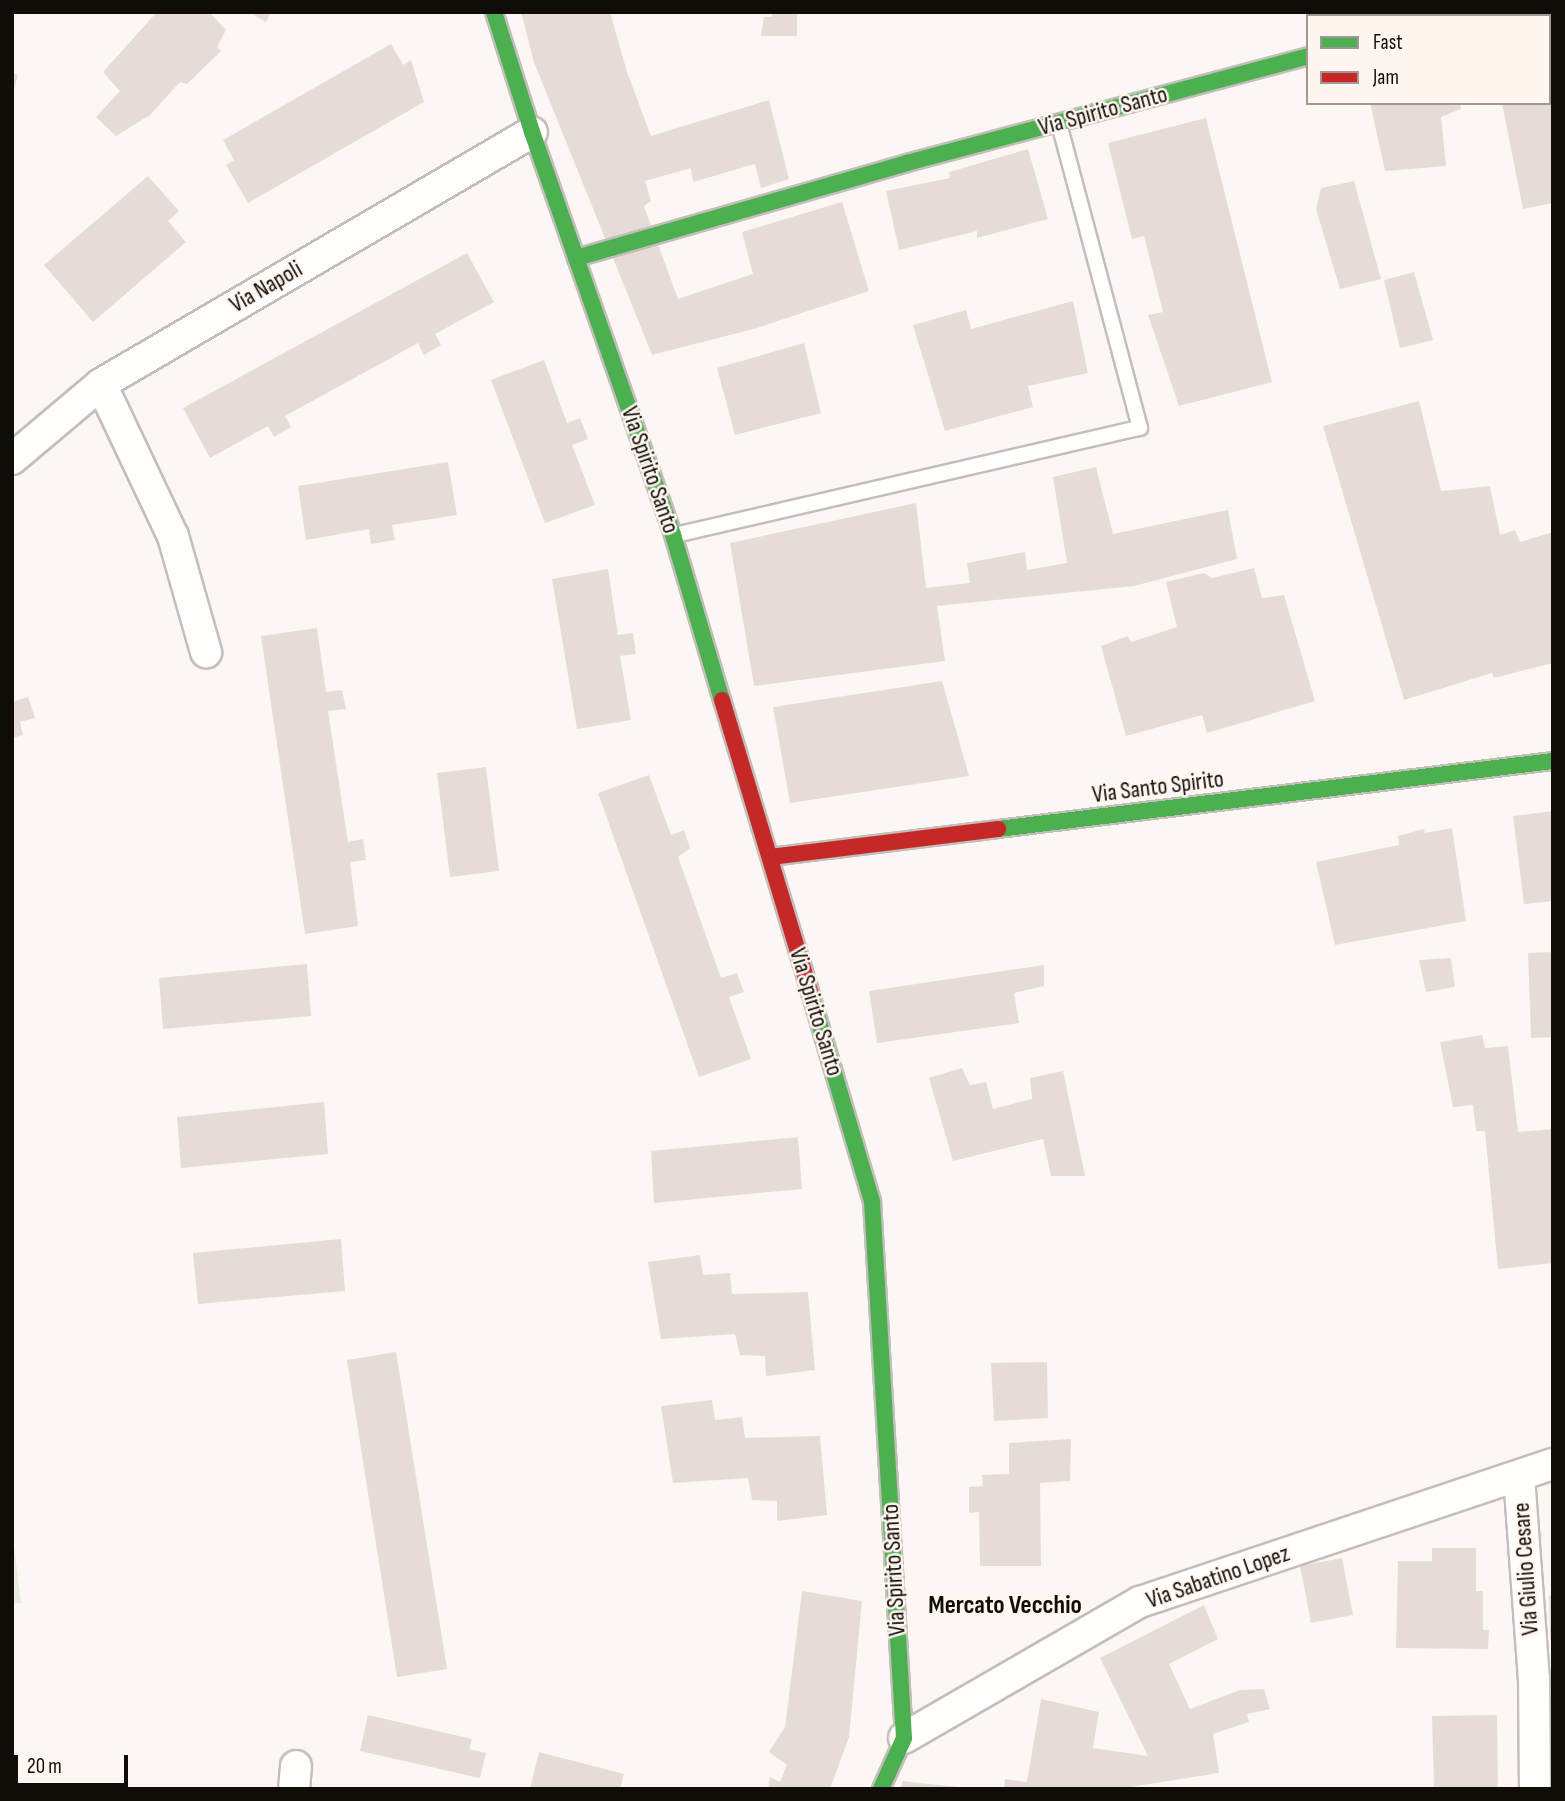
<!DOCTYPE html>
<style>
body{margin:0}
#map{position:relative;width:1565px;height:1801px;overflow:hidden;background:#fcf7f4;font-family:"Sofia Sans Condensed",sans-serif}
div>[style]{position:absolute}
.green>*{inset:0;background:#e9ebdd}
.building>*{inset:0;background:#e5dcd8}
.roads{filter:drop-shadow(2px 0 #c3beba) drop-shadow(-2px 0 #c3beba) drop-shadow(0 2px #c3beba) drop-shadow(0 -2px #c3beba)}
.lane>*{height:14px;margin:-7px;padding:0 7px;transform-origin:7px;border-radius:7px;background:#fffefd}
.street>*{height:30px;margin:-15px;padding:0 15px;transform-origin:15px;border-radius:15px;background:#fffefd}
.fast>*{height:16px;margin:-8px;padding:0 8px;transform-origin:8px;border-radius:8px;background:#4caf50}
.jam>*{height:16px;margin:-8px;padding:0 8px;transform-origin:8px;border-radius:8px;background:#c62828}
span{translate:-50% -50%;white-space:nowrap;text-align:center;line-height:1.15;-webkit-text-stroke:5px #fff6f0;paint-order:stroke}
.street-label{font-size:24px;color:#100c08}
.neighbourhood-label{font-size:26px;color:#100c08;font-weight:700}
.frame{position:absolute;inset:0;border:14px solid #100c08;pointer-events:none}
.legend{position:absolute;left:1306px;top:14px;width:245px;height:91px;box-sizing:border-box;background:#fff6f0;border:2px solid #9f9893;margin:0;padding:9px 12px;list-style:none;font-size:21px;color:#100c08}
.legend li{display:flex;align-items:center;gap:14px;height:35px}
.legend b{width:35px;border:2px solid #9f9893}
.scale{position:absolute;left:14px;top:1755px;width:114px;height:32px;box-sizing:border-box;border:4px solid #100c08;border-top:0;padding-left:9px;font-size:21px;line-height:24px;white-space:nowrap;color:#100c08;-webkit-text-stroke:5px #fff6f0;paint-order:stroke}
</style>
<div id="map">
<div class="green">
<div style="clip-path:polygon(12px 1529px,21px 1603px,12px 1604px)"></div>
</div>
<div class="building">
<div style="clip-path:polygon(157px 12px,209px 12px,226px 30px,217px 47px,221px 51px,187px 84px,180px 82px,150px 115px,116px 136px,96px 117px,120px 91px,103px 72px)"></div>
<div style="clip-path:polygon(249px 12px,271px 12px,266px 22px)"></div>
<div style="clip-path:polygon(521px 12px,610px 12px,627px 72px,651px 136px,769px 100px,789px 179px,761px 188px,755px 164px,693px 182px,691px 168px,645px 181px,651px 201px,644px 206px,678px 299px,753px 274px,742px 232px,842px 202px,869px 291px,757px 328px,652px 355px,534px 62px)"></div>
<div style="clip-path:polygon(773px 12px,797px 12px,797px 36px,761px 36px,764px 17px,772px 17px)"></div>
<div style="clip-path:polygon(391px 44px,403px 65px,411px 60px,424px 102px,248px 203px,226px 165px,234px 160px,223px 140px)"></div>
<div style="clip-path:polygon(1553px 50px,1553px 203px,1523px 209px,1502px 103px,1549px 103px,1549px 51px)"></div>
<div style="clip-path:polygon(12px 73px,18px 75px,13px 93px,12px 93px)"></div>
<div style="clip-path:polygon(1370px 103px,1460px 103px,1461px 109px,1441px 117px,1446px 166px,1385px 171px)"></div>
<div style="clip-path:polygon(1206px 118px,1272px 382px,1179px 406px,1148px 315px,1163px 312px,1144px 236px,1132px 239px,1108px 143px)"></div>
<div style="clip-path:polygon(1028px 149px,1048px 219px,977px 238px,977px 231px,899px 250px,886px 191px,950px 178px,949px 172px)"></div>
<div style="clip-path:polygon(148px 176px,179px 211px,168px 221px,186px 242px,93px 322px,44px 265px)"></div>
<div style="clip-path:polygon(1354px 181px,1381px 279px,1340px 289px,1316px 209px,1321px 188px)"></div>
<div style="clip-path:polygon(467px 253px,494px 302px,435px 334px,441px 345px,424px 355px,418px 343px,285px 416px,291px 427px,274px 437px,268px 426px,210px 458px,183px 408px)"></div>
<div style="clip-path:polygon(1414px 272px,1433px 340px,1400px 348px,1384px 280px)"></div>
<div style="clip-path:polygon(1073px 301px,1088px 373px,1028px 386px,1033px 407px,945px 431px,913px 325px,966px 310px,971px 329px)"></div>
<div style="clip-path:polygon(804px 343px,821px 413px,735px 435px,717px 368px)"></div>
<div style="clip-path:polygon(544px 360px,567px 423px,580px 418px,588px 439px,572px 445px,595px 505px,545px 523px,491px 380px)"></div>
<div style="clip-path:polygon(1419px 401px,1441px 491px,1490px 486px,1500px 535px,1515px 530px,1520px 542px,1553px 532px,1553px 663px,1494px 678px,1492px 673px,1404px 700px,1323px 426px)"></div>
<div style="clip-path:polygon(448px 462px,457px 515px,392px 525px,395px 540px,371px 544px,369px 529px,306px 540px,298px 486px)"></div>
<div style="clip-path:polygon(1096px 467px,1113px 534px,1228px 510px,1237px 559px,1134px 586px,937px 606px,945px 661px,754px 686px,730px 543px,916px 503px,926px 588px,970px 583px,967px 563px,1025px 552px,1027px 570px,1067px 563px,1053px 477px)"></div>
<div style="clip-path:polygon(1254px 568px,1262px 598px,1284px 595px,1315px 701px,1207px 733px,1202px 715px,1126px 736px,1101px 646px,1128px 636px,1131px 642px,1177px 627px,1166px 582px,1204px 573px,1212px 578px)"></div>
<div style="clip-path:polygon(608px 569px,618px 635px,633px 633px,636px 654px,620px 656px,631px 720px,577px 729px,552px 579px)"></div>
<div style="clip-path:polygon(317px 628px,326px 692px,342px 690px,346px 709px,328px 711px,348px 842px,363px 839px,366px 860px,350px 862px,358px 926px,305px 934px,261px 636px)"></div>
<div style="clip-path:polygon(942px 681px,969px 776px,790px 803px,773px 707px)"></div>
<div style="clip-path:polygon(28px 697px,35px 718px,20px 722px,23px 735px,12px 738px,12px 702px)"></div>
<div style="clip-path:polygon(486px 767px,499px 871px,450px 877px,437px 773px)"></div>
<div style="clip-path:polygon(649px 775px,671px 835px,684px 830px,690px 848px,678px 857px,721px 978px,737px 973px,744px 992px,729px 997px,751px 1059px,699px 1077px,598px 793px)"></div>
<div style="clip-path:polygon(1553px 811px,1553px 901px,1524px 904px,1513px 816px)"></div>
<div style="clip-path:polygon(1452px 828px,1466px 921px,1335px 945px,1316px 862px,1399px 845px,1398px 836px,1424px 829px,1425px 833px)"></div>
<div style="clip-path:polygon(1553px 952px,1553px 1037px,1531px 1038px,1528px 953px)"></div>
<div style="clip-path:polygon(1451px 958px,1455px 987px,1426px 992px,1419px 960px)"></div>
<div style="clip-path:polygon(307px 964px,311px 1016px,163px 1029px,159px 978px)"></div>
<div style="clip-path:polygon(1044px 965px,1044px 986px,1014px 993px,1019px 1023px,877px 1043px,869px 991px)"></div>
<div style="clip-path:polygon(1482px 1035px,1485px 1048px,1508px 1046px,1518px 1132px,1553px 1129px,1553px 1263px,1498px 1269px,1485px 1131px,1476px 1131px,1473px 1105px,1453px 1107px,1440px 1042px)"></div>
<div style="clip-path:polygon(962px 1068px,970px 1085px,986px 1082px,993px 1109px,1032px 1099px,1030px 1078px,1063px 1071px,1085px 1176px,1051px 1176px,1043px 1139px,953px 1161px,929px 1078px)"></div>
<div style="clip-path:polygon(324px 1102px,328px 1154px,181px 1168px,177px 1117px)"></div>
<div style="clip-path:polygon(798px 1137px,802px 1189px,654px 1203px,651px 1151px)"></div>
<div style="clip-path:polygon(341px 1239px,345px 1291px,198px 1304px,193px 1253px)"></div>
<div style="clip-path:polygon(700px 1255px,703px 1275px,730px 1273px,732px 1294px,808px 1292px,815px 1370px,766px 1376px,765px 1356px,740px 1355px,735px 1334px,661px 1339px,648px 1262px)"></div>
<div style="clip-path:polygon(396px 1352px,447px 1669px,397px 1677px,347px 1360px)"></div>
<div style="clip-path:polygon(1047px 1362px,1048px 1418px,994px 1421px,991px 1363px)"></div>
<div style="clip-path:polygon(712px 1400px,715px 1420px,742px 1417px,745px 1438px,820px 1436px,827px 1515px,777px 1521px,777px 1501px,752px 1500px,748px 1478px,673px 1483px,661px 1406px)"></div>
<div style="clip-path:polygon(1071px 1439px,1070px 1481px,1040px 1483px,1041px 1566px,980px 1566px,979px 1512px,969px 1513px,969px 1487px,983px 1486px,982px 1475px,1009px 1474px,1009px 1443px)"></div>
<div style="clip-path:polygon(1432px 1548px,1476px 1548px,1476px 1591px,1483px 1591px,1483px 1630px,1489px 1630px,1488px 1649px,1396px 1648px,1398px 1561px,1432px 1561px)"></div>
<div style="clip-path:polygon(1342px 1558px,1353px 1615px,1311px 1623px,1300px 1566px)"></div>
<div style="clip-path:polygon(802px 1591px,862px 1601px,849px 1737px,830px 1789px,768px 1789px,770px 1777px,780px 1782px,787px 1765px,769px 1752px,785px 1727px)"></div>
<div style="clip-path:polygon(1549px 1596px,1553px 1596px,1553px 1640px,1550px 1640px)"></div>
<div style="clip-path:polygon(1204px 1605px,1218px 1639px,1169px 1664px,1190px 1709px,1240px 1690px,1264px 1689px,1270px 1709px,1247px 1714px,1249px 1722px,1213px 1734px,1219px 1773px,1118px 1789px,1004px 1789px,1005px 1779px,1027px 1782px,1041px 1699px,1099px 1712px,1093px 1748px,1148px 1756px,1100px 1658px)"></div>
<div style="clip-path:polygon(368px 1715px,472px 1739px,469px 1749px,486px 1753px,480px 1778px,360px 1751px)"></div>
<div style="clip-path:polygon(1497px 1715px,1498px 1789px,1434px 1789px,1432px 1716px)"></div>
<div style="clip-path:polygon(539px 1752px,624px 1774px,620px 1789px,530px 1789px)"></div>
<div style="clip-path:polygon(1549px 1761px,1553px 1761px,1553px 1789px,1550px 1789px)"></div>
<div style="clip-path:polygon(902px 1781px,958px 1787px,958px 1789px,901px 1789px)"></div>
</div>
<div class="roads">
<div class="lane">
<div style="left:675px;top:535px;width:477px;rotate:-13deg"></div>
<div style="left:1140px;top:428px;width:315px;rotate:-104.9deg"></div>
</div>
<div class="street">
<div style="left:1460px;top:16px;width:14px;rotate:-17deg"></div>
<div style="left:101px;top:384px;width:168px;rotate:64.7deg"></div>
<div style="left:173px;top:536px;width:121px;rotate:74.1deg"></div>
<div style="left:12px;top:459px;width:116px;rotate:-40.1deg"></div>
<div style="left:101px;top:384px;width:499px;rotate:-30.3deg"></div>
<div style="left:1519px;top:1476px;width:203px;rotate:85.8deg"></div>
<div style="left:1534px;top:1678px;width:111px;rotate:89.5deg"></div>
<div style="left:904px;top:1738px;width:272px;rotate:-30deg"></div>
<div style="left:1140px;top:1602px;width:435px;rotate:-18.5deg"></div>
<div style="left:294px;top:1789px;width:23px;rotate:-85deg"></div>
</div>
<div class="fast">
<div style="left:494px;top:12px;width:126px;rotate:72.4deg"></div>
<div style="left:532px;top:132px;width:427px;rotate:70.7deg"></div>
<div style="left:673px;top:535px;width:172px;rotate:73.5deg"></div>
<div style="left:576px;top:258px;width:344px;rotate:-16deg"></div>
<div style="left:907px;top:163px;width:415px;rotate:-14.9deg"></div>
<div style="left:998px;top:829px;width:559px;rotate:-6.99deg"></div>
<div style="left:810px;top:992px;width:218px;rotate:73.5deg"></div>
<div style="left:872px;top:1201px;width:538px;rotate:86.59deg"></div>
<div style="left:904px;top:1738px;width:56px;rotate:114.3deg"></div>
</div>
<div class="jam">
<div style="left:722px;top:700px;width:305px;rotate:73.2deg"></div>
<div style="left:770px;top:857px;width:230px;rotate:-7deg"></div>
</div>
</div>
<div class="street-label">
<span style="left:1103px;top:111px;rotate:-15deg">Via Spirito Santo</span>
<span style="left:266px;top:287px;rotate:-30deg">Via Napoli</span>
<span style="left:650px;top:470px;rotate:71deg">Via Spirito Santo</span>
<span style="left:1158px;top:787px;rotate:-7deg">Via Santo Spirito</span>
<span style="left:816px;top:1012px;rotate:73deg">Via Spirito Santo</span>
<span style="left:1526px;top:1569px;rotate:-94deg">Via Giulio Cesare</span>
<span style="left:894px;top:1570px;rotate:-93deg">Via Spirito Santo</span>
<span style="left:1218px;top:1577px;rotate:-19deg">Via Sabatino Lopez</span>
</div>
<div class="neighbourhood-label">
<span style="left:1005px;top:1606px">Mercato Vecchio</span>
</div>
<div class="frame"></div>
<ul class="legend">
<li><b style="height:9px;background:#4caf50"></b>Fast</li>
<li><b style="height:9px;background:#c62828"></b>Jam</li>
</ul>
<div class="scale">20 m</div>
</div>
